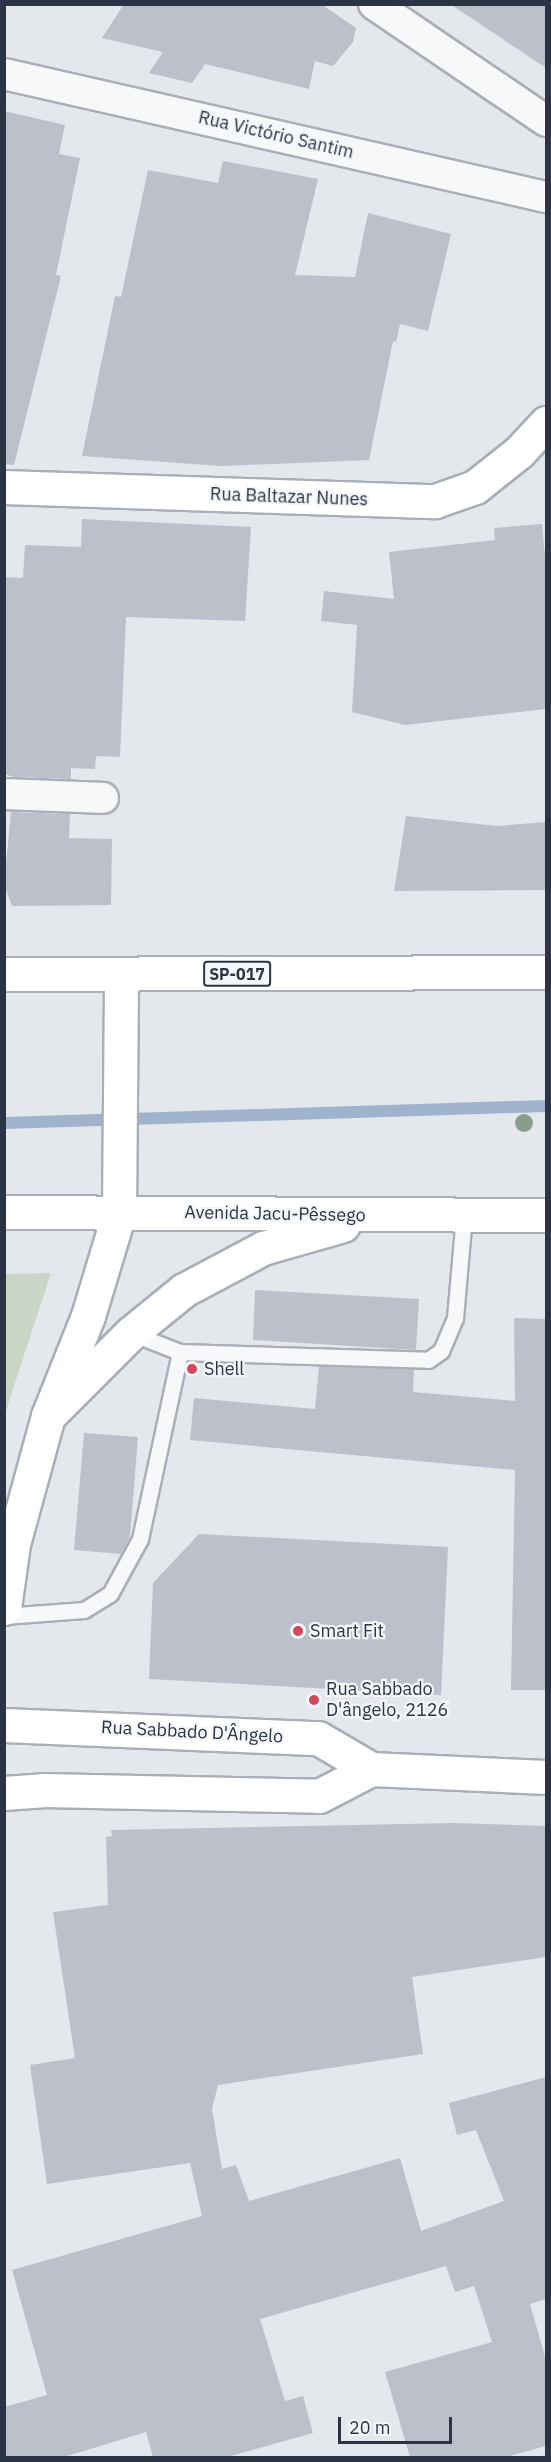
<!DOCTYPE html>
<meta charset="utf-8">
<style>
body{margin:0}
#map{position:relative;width:551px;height:2462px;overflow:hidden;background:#e4e7ec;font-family:"IBM Plex Sans",sans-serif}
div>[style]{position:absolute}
.green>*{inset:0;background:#c9d6c5}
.stream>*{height:12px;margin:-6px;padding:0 6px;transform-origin:6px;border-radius:6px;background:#9fb4cc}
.building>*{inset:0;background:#bbc0ca}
.roads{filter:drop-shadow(2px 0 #a9aeb7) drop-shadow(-2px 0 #a9aeb7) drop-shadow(0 2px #a9aeb7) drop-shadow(0 -2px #a9aeb7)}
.lane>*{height:15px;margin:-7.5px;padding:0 7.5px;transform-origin:7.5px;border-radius:7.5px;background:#f7f8fa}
.street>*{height:30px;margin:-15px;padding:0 15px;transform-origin:15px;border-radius:15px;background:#f7f8fa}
.secondary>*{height:33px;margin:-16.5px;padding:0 16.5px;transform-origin:16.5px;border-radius:16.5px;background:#fff}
.highway>*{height:33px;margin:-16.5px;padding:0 16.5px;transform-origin:16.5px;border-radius:16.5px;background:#fff}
.trees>*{width:18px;height:18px;margin:-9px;border-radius:50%;background:#899d89}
.dots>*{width:16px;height:16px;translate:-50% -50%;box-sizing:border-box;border:3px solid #f4f6f9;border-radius:50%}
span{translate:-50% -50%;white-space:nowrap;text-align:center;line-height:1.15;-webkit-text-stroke:4.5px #f4f6f9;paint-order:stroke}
.shield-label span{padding:2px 4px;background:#f4f6f9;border:2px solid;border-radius:4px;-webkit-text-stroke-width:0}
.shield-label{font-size:16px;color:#2b3445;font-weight:700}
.street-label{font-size:18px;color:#2b3445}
.poi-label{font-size:18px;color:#2b3445}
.left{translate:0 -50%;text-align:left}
.frame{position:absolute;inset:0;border:6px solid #2b3445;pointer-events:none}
.scale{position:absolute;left:338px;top:2417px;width:114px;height:27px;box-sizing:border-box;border:3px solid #2b3445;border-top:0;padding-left:8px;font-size:18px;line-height:21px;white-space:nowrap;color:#2b3445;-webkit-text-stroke:4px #f4f6f9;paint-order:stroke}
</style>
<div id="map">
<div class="green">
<div style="clip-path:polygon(51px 1273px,9px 1401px,5px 1416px,5px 1274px)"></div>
</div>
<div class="stream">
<div style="left:4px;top:1123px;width:542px;rotate:-1.8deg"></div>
</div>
<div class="building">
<div style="clip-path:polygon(124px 4px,321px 4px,356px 28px,353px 42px,333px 66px,315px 61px,309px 89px,205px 64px,192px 83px,149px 73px,163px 52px,102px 38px)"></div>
<div style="clip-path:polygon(450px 4px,546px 4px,546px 68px)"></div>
<div style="clip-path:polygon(4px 111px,65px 125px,59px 154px,80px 158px,56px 275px,61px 276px,14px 465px,4px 464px)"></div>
<div style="clip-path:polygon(223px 161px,318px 179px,295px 275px,355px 277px,368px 213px,451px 234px,428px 331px,400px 324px,396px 342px,393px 341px,369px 460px,221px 466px,82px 456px,115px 296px,121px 297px,148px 170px,218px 183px)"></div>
<div style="clip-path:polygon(82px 519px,251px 527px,245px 621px,126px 617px,120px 757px,96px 756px,95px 769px,71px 768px,71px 779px,14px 777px,4px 774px,4px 577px,23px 578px,25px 545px,81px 547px)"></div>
<div style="clip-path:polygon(542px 524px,546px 567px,546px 709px,405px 725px,352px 712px,357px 625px,321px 621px,324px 591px,394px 599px,389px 552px,495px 540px,494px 528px)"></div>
<div style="clip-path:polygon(11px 812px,70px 814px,69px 838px,112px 839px,111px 905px,12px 906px,4px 885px)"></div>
<div style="clip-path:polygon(406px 816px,497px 826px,546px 822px,546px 890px,394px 891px)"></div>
<div style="clip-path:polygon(255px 1290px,419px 1299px,416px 1350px,253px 1340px)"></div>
<div style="clip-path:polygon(514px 1318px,546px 1319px,546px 1690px,511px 1690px,515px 1470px,190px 1440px,194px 1398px,315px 1409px,319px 1366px,414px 1369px,413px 1392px,515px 1401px)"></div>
<div style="clip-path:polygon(84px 1433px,138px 1437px,130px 1536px,121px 1554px,74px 1550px)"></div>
<div style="clip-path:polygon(199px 1534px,448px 1547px,441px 1695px,149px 1679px,153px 1583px)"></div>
<div style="clip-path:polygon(454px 1823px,546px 1826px,546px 1957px,412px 1977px,423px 2054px,218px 2085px,212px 2109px,222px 2169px,236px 2165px,249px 2201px,400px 2158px,421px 2231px,504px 2201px,476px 2130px,457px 2135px,449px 2103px,546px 2077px,546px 2299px,530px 2304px,546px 2360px,546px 2446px,506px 2457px,410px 2457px,385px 2372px,492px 2342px,474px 2286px,455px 2292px,446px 2266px,260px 2319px,285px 2401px,303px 2396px,313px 2433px,227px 2457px,153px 2457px,146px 2432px,64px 2457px,4px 2457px,4px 2407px,47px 2395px,12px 2270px,202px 2216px,190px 2163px,47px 2184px,30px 2065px,75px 2058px,53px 1912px,108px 1905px,106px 1837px,112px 1836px,111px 1830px)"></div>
</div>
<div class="roads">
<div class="lane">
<div style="left:131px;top:1333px;width:53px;rotate:21.2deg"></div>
<div style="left:180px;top:1352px;width:248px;rotate:1.8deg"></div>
<div style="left:428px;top:1360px;width:16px;rotate:-35deg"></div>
<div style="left:441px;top:1351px;width:36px;rotate:-67deg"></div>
<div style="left:455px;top:1318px;width:103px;rotate:-85deg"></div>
<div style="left:4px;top:1616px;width:80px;rotate:-4.3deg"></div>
<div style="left:84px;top:1610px;width:31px;rotate:-32deg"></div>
<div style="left:110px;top:1594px;width:63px;rotate:-61.4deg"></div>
<div style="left:140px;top:1539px;width:191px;rotate:-77.9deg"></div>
</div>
<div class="street">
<div style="left:374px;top:4px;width:208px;rotate:34.2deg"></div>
<div style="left:4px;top:74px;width:556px;rotate:12.79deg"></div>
<div style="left:4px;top:794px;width:99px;rotate:2.3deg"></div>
</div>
<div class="secondary">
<div style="left:4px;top:487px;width:431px;rotate:1.9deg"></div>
<div style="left:435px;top:501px;width:42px;rotate:-19.3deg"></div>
<div style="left:475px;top:487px;width:56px;rotate:-38.5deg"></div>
<div style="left:519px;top:452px;width:40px;rotate:-47deg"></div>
<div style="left:4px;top:1608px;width:65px;rotate:-82deg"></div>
<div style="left:13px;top:1544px;width:133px;rotate:-74.7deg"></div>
<div style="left:48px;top:1416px;width:108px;rotate:-68.2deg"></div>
<div style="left:88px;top:1316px;width:108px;rotate:-73.2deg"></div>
<div style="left:119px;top:1213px;width:238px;rotate:-89.5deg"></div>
<div style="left:4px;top:1725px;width:314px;rotate:2.4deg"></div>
<div style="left:318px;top:1738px;width:61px;rotate:30.3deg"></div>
<div style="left:371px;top:1769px;width:175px;rotate:2.6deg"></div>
<div style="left:4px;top:1793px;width:39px;rotate:-4deg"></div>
<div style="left:43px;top:1790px;width:276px;rotate:1.2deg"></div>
<div style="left:319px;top:1796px;width:59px;rotate:-27.4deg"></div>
</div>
<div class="highway">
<div style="left:4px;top:974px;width:542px;rotate:-0.21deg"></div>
<div style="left:4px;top:1212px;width:542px;rotate:0.32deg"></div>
<div style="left:48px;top:1416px;width:117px;rotate:-45deg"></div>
<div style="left:131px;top:1333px;width:68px;rotate:-39.1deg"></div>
<div style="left:184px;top:1290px;width:89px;rotate:-28deg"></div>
<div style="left:263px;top:1248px;width:83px;rotate:-16deg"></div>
</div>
</div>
<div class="trees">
<div style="left:524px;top:1123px"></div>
</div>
<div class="dots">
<div style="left:192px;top:1369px;background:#d1495b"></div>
<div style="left:298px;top:1631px;background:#d1495b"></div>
<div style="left:314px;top:1700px;background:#d1495b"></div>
</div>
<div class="shield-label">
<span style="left:237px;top:974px">SP-017</span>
</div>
<div class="street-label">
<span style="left:276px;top:135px;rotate:13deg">Rua Victório Santim</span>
<span style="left:289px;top:497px;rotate:2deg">Rua Baltazar Nunes</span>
<span style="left:275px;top:1214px;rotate:1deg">Avenida Jacu-Pêssego</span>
<span style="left:192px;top:1732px;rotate:3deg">Rua Sabbado D'Ângelo</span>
</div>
<div class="poi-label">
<span class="left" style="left:204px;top:1369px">Shell</span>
<span class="left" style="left:310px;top:1631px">Smart Fit</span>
<span class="left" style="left:326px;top:1700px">Rua Sabbado<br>D'ângelo, 2126</span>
</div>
<div class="frame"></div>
<div class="scale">20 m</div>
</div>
